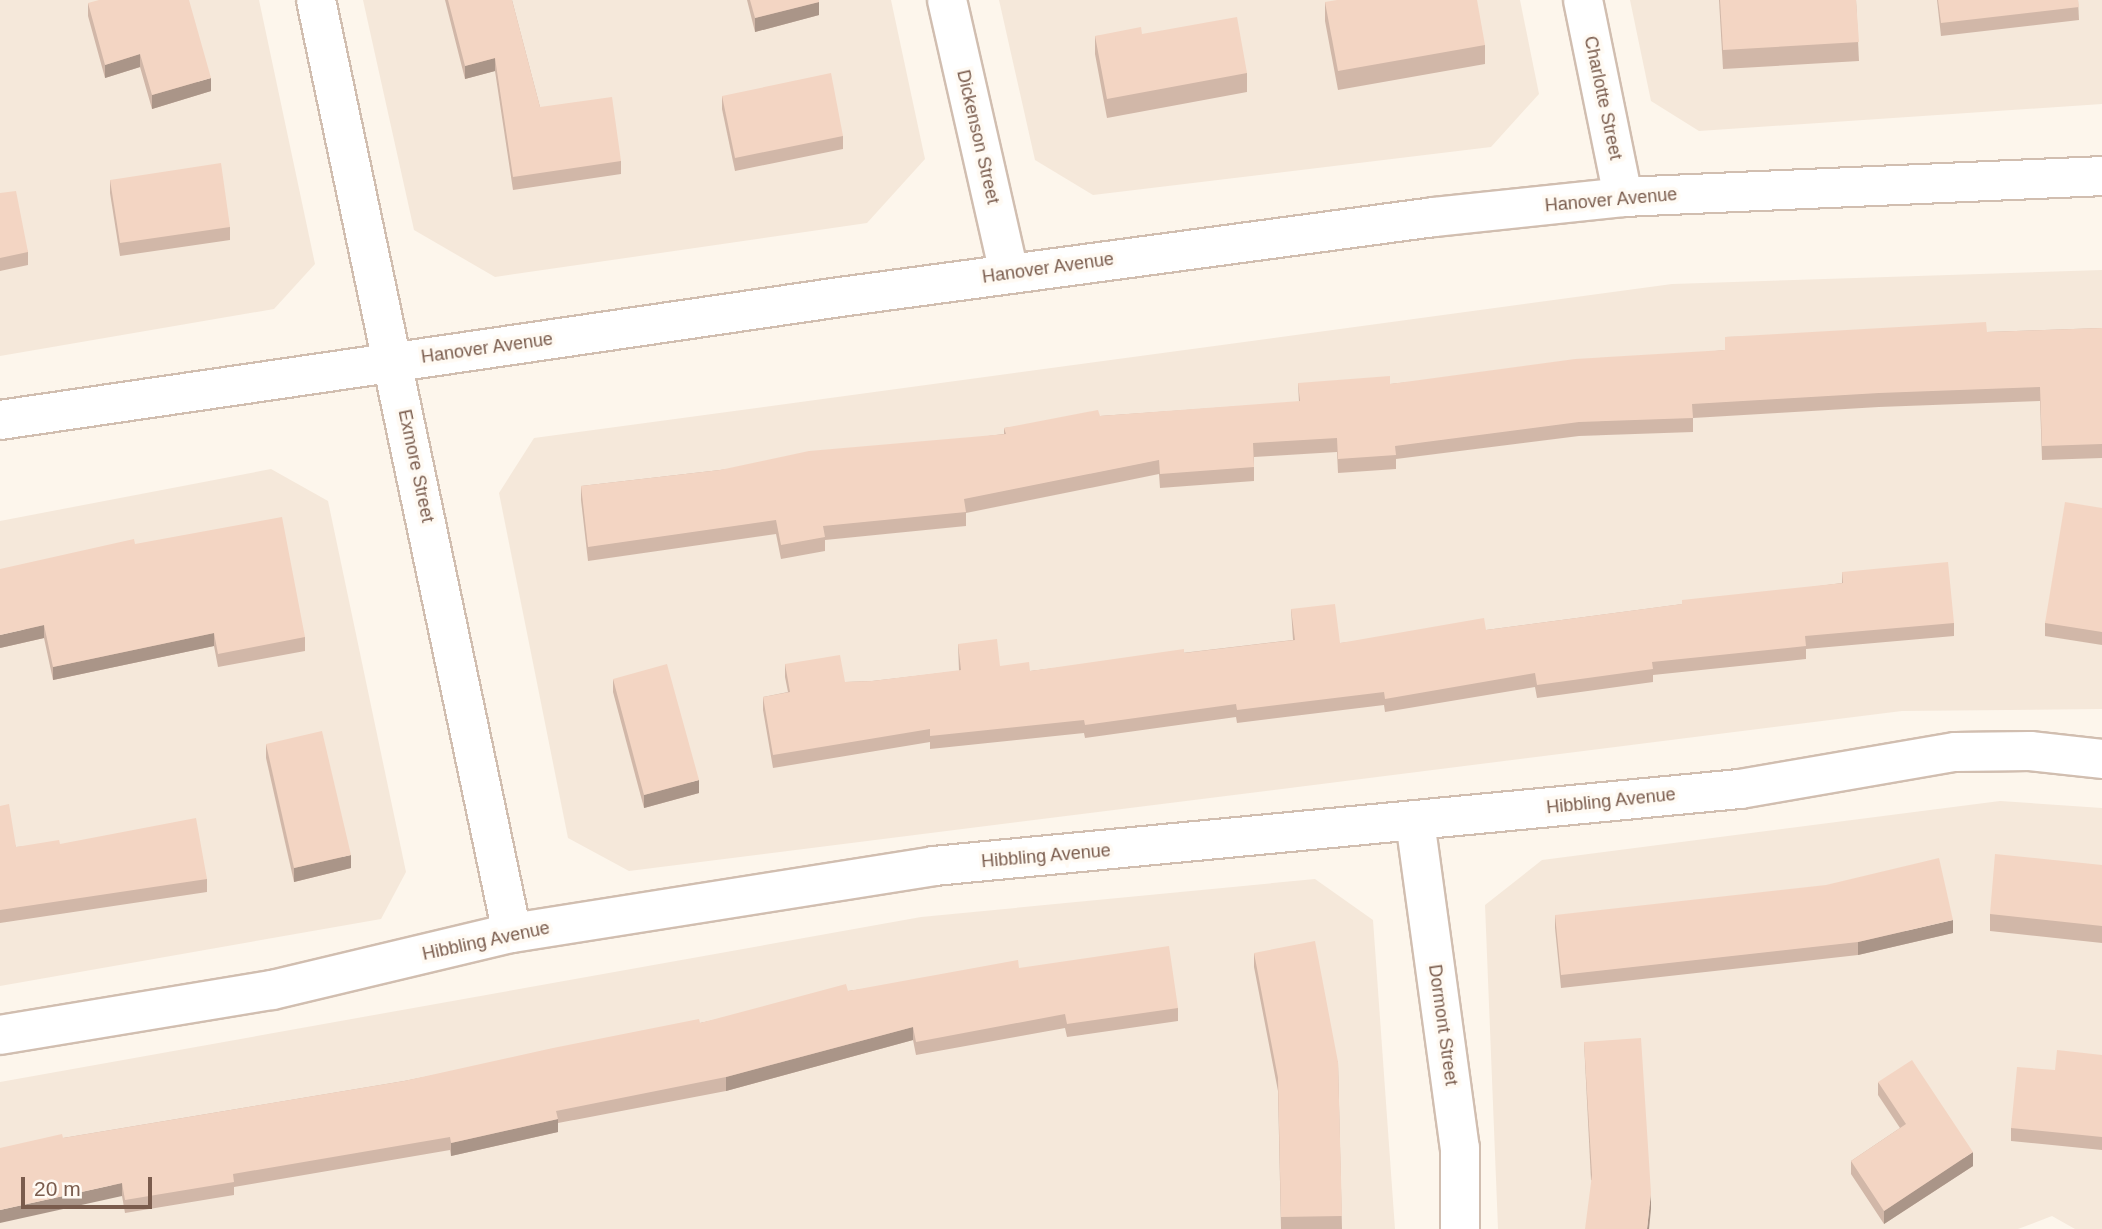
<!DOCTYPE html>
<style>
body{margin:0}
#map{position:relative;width:2102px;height:1229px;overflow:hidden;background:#fdf6ec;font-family:Arial,sans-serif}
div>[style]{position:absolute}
.residential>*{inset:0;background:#f5e8da}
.roads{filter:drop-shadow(2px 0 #d1beb0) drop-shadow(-2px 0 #d1beb0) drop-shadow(0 2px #d1beb0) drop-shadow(0 -2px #d1beb0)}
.minor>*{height:38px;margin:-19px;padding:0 19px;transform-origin:19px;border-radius:19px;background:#fff}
.wall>*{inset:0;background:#d1b7a8}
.shaded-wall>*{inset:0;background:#aa9588}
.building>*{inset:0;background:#f3d5c3}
span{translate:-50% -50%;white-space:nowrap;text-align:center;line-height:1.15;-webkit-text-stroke:7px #fffaf3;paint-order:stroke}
.street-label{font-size:18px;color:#7a5c4d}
.scale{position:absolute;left:21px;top:1177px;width:131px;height:32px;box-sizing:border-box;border:4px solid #7a5c4d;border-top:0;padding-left:9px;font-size:21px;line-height:24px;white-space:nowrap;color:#7a5c4d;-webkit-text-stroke:5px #fffaf3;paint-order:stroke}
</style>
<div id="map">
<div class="residential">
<div style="clip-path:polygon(0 0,259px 0,315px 264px,274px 309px,0 356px)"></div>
<div style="clip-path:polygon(363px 0,891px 0,925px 159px,867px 223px,495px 277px,414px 230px)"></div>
<div style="clip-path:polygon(999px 0,1520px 0,1539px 94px,1491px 147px,1093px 195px,1035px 160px)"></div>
<div style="clip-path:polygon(1630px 0,2102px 0,2102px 104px,1699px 131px,1651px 101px)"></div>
<div style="clip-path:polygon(2102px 270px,2102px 709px,1902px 711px,629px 871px,568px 838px,499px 493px,534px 438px,1672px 284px)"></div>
<div style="clip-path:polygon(271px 469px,328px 501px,406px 872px,381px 919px,0 986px,0 521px)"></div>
<div style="clip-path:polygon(2000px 801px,2102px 808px,2102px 1229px,2075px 1229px,2052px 1216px,2018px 1229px,1498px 1229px,1485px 905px,1542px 860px)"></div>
<div style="clip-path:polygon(1315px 879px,1373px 920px,1395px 1229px,0 1229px,0 1082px,921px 917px)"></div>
</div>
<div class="roads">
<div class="minor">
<div style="left:316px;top:0;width:953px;rotate:78.14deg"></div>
<div style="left:947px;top:0;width:280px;rotate:77.2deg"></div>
<div style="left:1583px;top:0;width:201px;rotate:78.5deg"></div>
<div style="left:0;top:420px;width:849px;rotate:-8.33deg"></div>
<div style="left:840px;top:297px;width:599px;rotate:-7.67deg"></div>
<div style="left:1434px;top:217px;width:190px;rotate:-6deg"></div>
<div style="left:1623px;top:197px;width:479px;rotate:-2.5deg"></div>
<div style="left:1415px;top:821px;width:330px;rotate:82.2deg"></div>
<div style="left:1460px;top:1148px;width:81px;rotate:90deg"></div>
<div style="left:0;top:1035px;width:276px;rotate:-9.4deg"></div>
<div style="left:272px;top:990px;width:247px;rotate:-13.4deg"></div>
<div style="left:512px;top:933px;width:427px;rotate:-9deg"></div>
<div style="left:934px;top:866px;width:810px;rotate:-5.46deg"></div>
<div style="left:1740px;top:789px;width:218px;rotate:-9.8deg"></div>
<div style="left:1955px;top:752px;width:75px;rotate:-0.8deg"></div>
<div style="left:2030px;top:751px;width:72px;rotate:6.3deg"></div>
</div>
</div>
<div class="wall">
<div style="clip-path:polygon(445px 0,512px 0,540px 107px,621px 161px,621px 174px,513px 190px,495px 71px,465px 79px)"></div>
<div style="clip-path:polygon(747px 0,819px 0,819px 15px,755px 32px)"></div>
<div style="clip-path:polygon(1719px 0,1856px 0,1859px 61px,1723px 69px)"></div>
<div style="clip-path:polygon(1937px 0,2078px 0,2079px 20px,1941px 36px)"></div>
<div style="clip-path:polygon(1325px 2px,1485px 45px,1485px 64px,1338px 90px,1325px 21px)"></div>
<div style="clip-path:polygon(88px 3px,211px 91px,152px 109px,140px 67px,105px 78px,88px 16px)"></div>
<div style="clip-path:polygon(1142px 34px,1247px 73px,1247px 92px,1107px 118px,1095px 54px,1095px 36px)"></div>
<div style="clip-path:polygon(722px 96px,843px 136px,843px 149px,735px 171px,722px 109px)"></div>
<div style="clip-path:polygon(110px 180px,230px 227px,230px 240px,120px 256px,110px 193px)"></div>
<div style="clip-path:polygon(0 193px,28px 252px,28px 265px,0 271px)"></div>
<div style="clip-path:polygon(2102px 328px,2102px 458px,2042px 460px,2040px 401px,1879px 407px,1693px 418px,1693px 432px,1579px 436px,1396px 459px,1396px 469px,1338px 473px,1337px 452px,1254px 457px,1254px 481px,1160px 488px,1159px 474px,966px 513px,966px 526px,825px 540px,825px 551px,781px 559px,776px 534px,588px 561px,581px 500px,581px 486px,720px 470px,1004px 434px,1004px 428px,1100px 416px,1299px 402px,1298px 383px,1390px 384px,1725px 350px,1725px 337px,1987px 332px)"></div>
<div style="clip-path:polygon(2102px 508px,2102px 645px,2045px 636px,2045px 623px)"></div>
<div style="clip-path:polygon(135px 544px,305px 637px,305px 651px,218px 667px,214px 646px,53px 680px,44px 638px,0 648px)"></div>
<div style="clip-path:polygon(1842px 572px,1954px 623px,1954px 636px,1806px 649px,1806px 659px,1653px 675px,1653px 682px,1537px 698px,1535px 687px,1385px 712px,1384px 705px,1237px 723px,1236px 717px,1085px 738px,1084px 733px,930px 749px,930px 742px,773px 768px,763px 710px,763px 697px,788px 692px,785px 677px,785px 664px,845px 682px,872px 681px,959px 671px,958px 644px,1000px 666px,1030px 671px,1293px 640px,1291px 609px,1340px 643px,1486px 630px,1842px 583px)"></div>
<div style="clip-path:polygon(613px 679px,699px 793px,644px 808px,613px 692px)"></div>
<div style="clip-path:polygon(266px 744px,351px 868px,294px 882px,266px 758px)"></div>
<div style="clip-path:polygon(0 806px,16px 847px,60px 844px,207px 879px,207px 892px,0 923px)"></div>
<div style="clip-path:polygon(2102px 865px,2102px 943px,1990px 931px,1990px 914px)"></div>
<div style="clip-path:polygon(1555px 915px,1953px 933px,1858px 955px,1561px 988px,1555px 928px)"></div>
<div style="clip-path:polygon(1254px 953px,1338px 1062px,1342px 1229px,1281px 1229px,1278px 1091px,1254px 967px)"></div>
<div style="clip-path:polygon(1019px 968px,1178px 1008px,1178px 1021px,1067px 1037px,1065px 1028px,916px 1055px,913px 1040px,726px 1091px,558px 1123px,558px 1132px,451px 1156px,450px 1150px,234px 1187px,234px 1195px,125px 1213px,122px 1196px,63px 1138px,404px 1081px,700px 1023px,848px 991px)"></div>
<div style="clip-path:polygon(1584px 1042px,1651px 1209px,1591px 1180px)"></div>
<div style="clip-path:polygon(2102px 1055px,2102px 1150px,2011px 1141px,2011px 1128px,2055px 1070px)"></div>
<div style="clip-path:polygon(1878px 1082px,1973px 1166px,1884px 1224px,1851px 1174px,1851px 1161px,1900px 1128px,1878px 1095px)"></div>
</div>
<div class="shaded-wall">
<div style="clip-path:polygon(819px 2px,819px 15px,755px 32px,755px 18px)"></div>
<div style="clip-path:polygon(140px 54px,140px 67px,105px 78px,105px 65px)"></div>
<div style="clip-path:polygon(495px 58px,495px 71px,465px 79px,465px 66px)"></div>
<div style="clip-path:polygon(211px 78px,211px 91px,152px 109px,152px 95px)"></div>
<div style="clip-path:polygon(44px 625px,44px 638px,0 648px,0 635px)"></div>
<div style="clip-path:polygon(214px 633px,214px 646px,53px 680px,53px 667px)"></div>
<div style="clip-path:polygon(699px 780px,699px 793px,644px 808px,644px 795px)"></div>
<div style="clip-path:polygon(351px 855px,351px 868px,294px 882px,294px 868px)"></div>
<div style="clip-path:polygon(1953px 920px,1953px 933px,1858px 955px,1858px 942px)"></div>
<div style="clip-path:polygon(913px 1027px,913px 1040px,726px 1091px,726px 1077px)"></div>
<div style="clip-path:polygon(558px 1119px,558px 1132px,451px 1156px,451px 1143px)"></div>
<div style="clip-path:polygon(1973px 1152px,1973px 1166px,1884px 1224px,1884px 1211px)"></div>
<div style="clip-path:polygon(122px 1183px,122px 1196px,0 1223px,0 1210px)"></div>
<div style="clip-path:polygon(1651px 1193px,1651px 1209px,1649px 1229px,1647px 1229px)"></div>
</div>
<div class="building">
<div style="clip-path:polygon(99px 0,189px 0,211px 78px,152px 95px,140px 54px,105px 65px,88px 3px)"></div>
<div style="clip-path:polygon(448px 0,512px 0,540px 107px,612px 97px,621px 161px,513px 177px,495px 58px,465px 66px)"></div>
<div style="clip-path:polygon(750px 0,819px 0,819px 2px,755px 18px)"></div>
<div style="clip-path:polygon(1337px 0,1477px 0,1485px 45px,1338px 71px,1325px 2px)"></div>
<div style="clip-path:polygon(1720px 0,1856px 0,1859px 42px,1723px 50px)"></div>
<div style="clip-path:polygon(1938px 0,2078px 0,2079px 7px,1941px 23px)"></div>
<div style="clip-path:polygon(1237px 17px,1247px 73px,1107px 99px,1095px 36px,1141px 27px,1142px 34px)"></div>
<div style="clip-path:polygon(831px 73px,843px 136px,735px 158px,722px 96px)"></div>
<div style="clip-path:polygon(221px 163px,230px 227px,120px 243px,110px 180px)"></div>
<div style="clip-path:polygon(16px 191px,28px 252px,0 258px,0 193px)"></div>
<div style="clip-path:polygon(1986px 322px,1987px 332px,2102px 328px,2102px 444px,2042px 446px,2040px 387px,1879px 393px,1692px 404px,1693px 418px,1579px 422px,1395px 446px,1396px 455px,1338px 459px,1337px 438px,1253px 443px,1254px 467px,1160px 474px,1159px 460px,964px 499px,966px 512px,823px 526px,825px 537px,781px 545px,776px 520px,588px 547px,581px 486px,720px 470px,809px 451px,1006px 434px,1004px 428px,1098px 410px,1100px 416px,1300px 401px,1298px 383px,1390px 376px,1390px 384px,1575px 359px,1725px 350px,1725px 337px)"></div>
<div style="clip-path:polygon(2065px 502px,2102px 508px,2102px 632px,2045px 623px)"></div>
<div style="clip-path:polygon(282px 517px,305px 637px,218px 654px,214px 633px,53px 667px,44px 625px,0 635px,0 569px,134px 539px,135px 544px)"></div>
<div style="clip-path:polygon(1948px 562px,1954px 623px,1805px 636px,1806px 646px,1652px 662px,1653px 669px,1537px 685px,1535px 673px,1385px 699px,1384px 692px,1237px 710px,1236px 704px,1085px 725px,1084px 720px,930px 736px,930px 729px,773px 755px,763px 697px,790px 692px,785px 664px,840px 655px,845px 682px,872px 681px,961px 670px,958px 644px,997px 639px,1000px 666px,1029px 662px,1030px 671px,1184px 649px,1184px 653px,1295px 640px,1291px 609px,1335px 604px,1340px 643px,1484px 618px,1486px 630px,1682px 604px,1682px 600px,1843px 583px,1842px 572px)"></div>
<div style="clip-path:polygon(667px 664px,699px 780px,644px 795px,613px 679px)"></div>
<div style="clip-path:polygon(322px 731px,351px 855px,294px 868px,266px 744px)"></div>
<div style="clip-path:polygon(9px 804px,16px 847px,59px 840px,60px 844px,196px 818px,207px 879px,0 910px,0 806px)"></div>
<div style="clip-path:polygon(1995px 854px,2102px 865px,2102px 926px,1990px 914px)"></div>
<div style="clip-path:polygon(1939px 858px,1953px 920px,1858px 942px,1561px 975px,1555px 915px,1826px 885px)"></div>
<div style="clip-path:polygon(1315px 941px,1338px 1062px,1342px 1216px,1281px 1217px,1278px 1078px,1254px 953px)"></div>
<div style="clip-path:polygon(1169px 946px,1178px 1008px,1067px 1024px,1065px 1014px,916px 1042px,913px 1027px,726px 1077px,556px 1111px,558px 1119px,451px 1143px,450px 1137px,233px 1174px,234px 1182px,125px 1200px,122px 1183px,0 1210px,0 1148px,62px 1134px,63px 1138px,404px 1081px,553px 1048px,699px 1019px,700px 1023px,846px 984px,848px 991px,1018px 960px,1019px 968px)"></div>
<div style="clip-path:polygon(1641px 1038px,1651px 1193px,1647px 1229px,1585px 1229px,1592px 1175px,1584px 1042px)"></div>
<div style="clip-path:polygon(2057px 1050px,2102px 1055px,2102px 1137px,2011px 1128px,2017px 1067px,2055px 1070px)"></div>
<div style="clip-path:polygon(1912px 1060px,1973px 1152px,1884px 1211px,1851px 1161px,1906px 1124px,1878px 1082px)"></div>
</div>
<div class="street-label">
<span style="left:1603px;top:98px;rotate:78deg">Charlotte Street</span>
<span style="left:978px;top:137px;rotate:77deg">Dickenson Street</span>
<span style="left:1611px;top:200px;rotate:-5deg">Hanover Avenue</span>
<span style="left:1048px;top:268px;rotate:-8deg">Hanover Avenue</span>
<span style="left:487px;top:348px;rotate:-8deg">Hanover Avenue</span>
<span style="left:416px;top:466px;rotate:78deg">Exmore Street</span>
<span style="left:1611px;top:801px;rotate:-6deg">Hibbling Avenue</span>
<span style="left:1046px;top:856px;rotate:-5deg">Hibbling Avenue</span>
<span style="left:486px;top:941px;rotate:-12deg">Hibbling Avenue</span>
<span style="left:1443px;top:1025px;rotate:82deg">Dormont Street</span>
</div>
<div class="scale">20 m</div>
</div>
